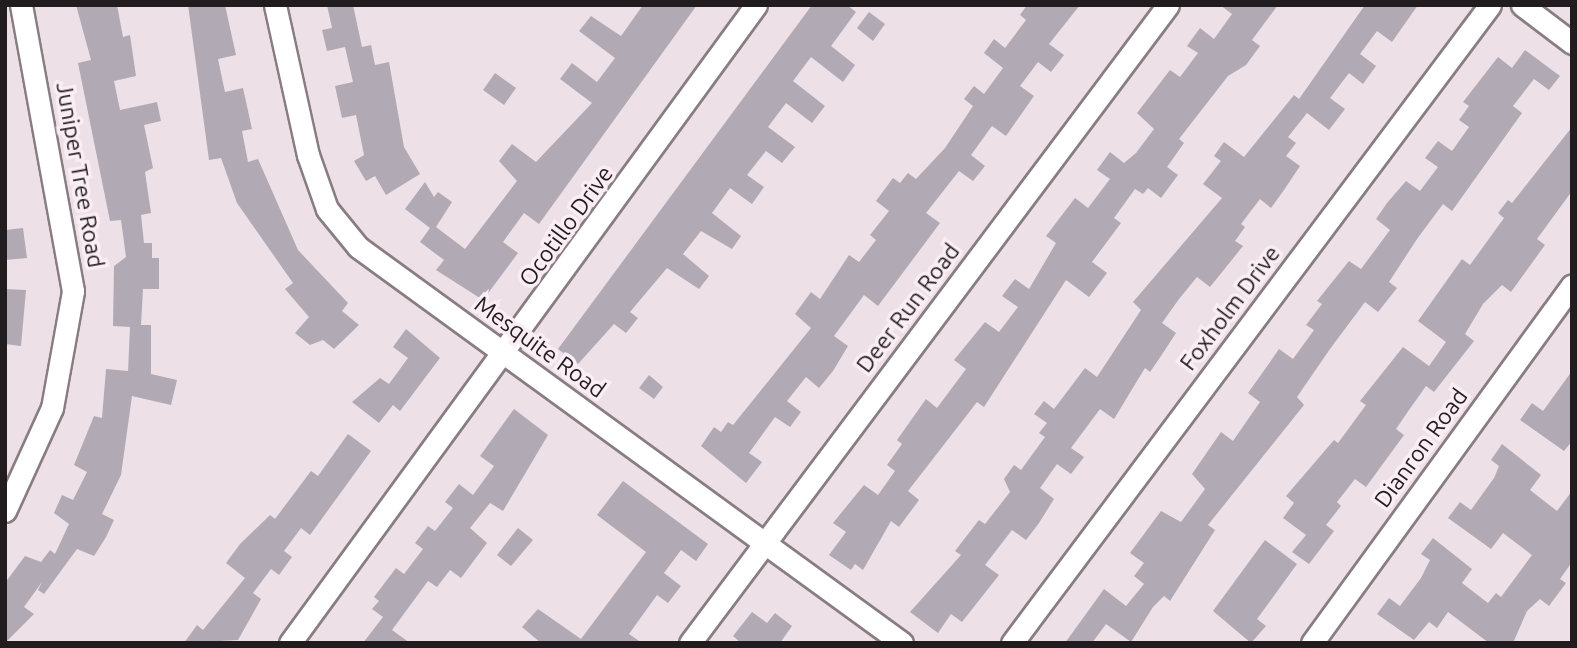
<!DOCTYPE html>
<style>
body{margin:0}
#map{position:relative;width:1577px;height:648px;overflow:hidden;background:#ede0e7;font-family:Ubuntu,sans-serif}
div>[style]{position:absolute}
.building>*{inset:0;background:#b1aab4}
.roads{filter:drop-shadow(2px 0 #887d83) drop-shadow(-2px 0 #887d83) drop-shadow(0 2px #887d83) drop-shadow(0 -2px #887d83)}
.street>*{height:21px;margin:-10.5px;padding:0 10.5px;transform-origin:10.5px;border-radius:10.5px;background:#fff}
span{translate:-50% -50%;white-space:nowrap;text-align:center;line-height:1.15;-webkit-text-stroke:7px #faeef4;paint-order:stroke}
.street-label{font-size:23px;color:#211d1f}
.frame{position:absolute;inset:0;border:7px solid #211d1f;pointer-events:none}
</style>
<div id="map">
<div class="building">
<div style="clip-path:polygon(76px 5px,117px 5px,123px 37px,130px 35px,136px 76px,114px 81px,120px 110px,157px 102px,161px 121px,144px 125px,153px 168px,145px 172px,151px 213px,141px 215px,144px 243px,152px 243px,152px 258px,159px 258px,159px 289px,143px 289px,141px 325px,151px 325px,151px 374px,177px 380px,171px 405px,132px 396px,121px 475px,102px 514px,114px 520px,106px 537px,94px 556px,77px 549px,44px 594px,38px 590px,42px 582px,24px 607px,34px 614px,5px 643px,5px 583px,25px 556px,41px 562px,50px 550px,55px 554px,69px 524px,54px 513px,62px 495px,73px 500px,87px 472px,74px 465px,94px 416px,102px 418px,106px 369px,128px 371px,130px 327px,113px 326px,114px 266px,126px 257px,121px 220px,110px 221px,78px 63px,91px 60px)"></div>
<div style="clip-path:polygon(188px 5px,225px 5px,236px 55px,218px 59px,225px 92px,243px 88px,252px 129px,242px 131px,248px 162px,258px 159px,298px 250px,348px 303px,342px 311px,359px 325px,334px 349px,323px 340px,310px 345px,295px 333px,309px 317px,285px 289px,293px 283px,237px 203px,221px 158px,209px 160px)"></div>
<div style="clip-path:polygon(327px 5px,353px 5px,362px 47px,371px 45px,375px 65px,389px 62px,404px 147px,420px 174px,386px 195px,375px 176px,366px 181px,354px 161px,364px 155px,356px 115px,342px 118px,335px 86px,353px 82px,345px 47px,327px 51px,322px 30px,332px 28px)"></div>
<div style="clip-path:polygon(643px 5px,697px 5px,539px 224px,524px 213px,503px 242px,518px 253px,483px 300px,436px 270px,444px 260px,420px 242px,430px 228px,405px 209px,425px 182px,434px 197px,438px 192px,452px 202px,436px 227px,465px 249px,517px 181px,499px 161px,512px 144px,536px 162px,592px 103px,560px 79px,572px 63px,597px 82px,615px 58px,579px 31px,591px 16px,621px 36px)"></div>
<div style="clip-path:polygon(812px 5px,847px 5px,856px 12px,831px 46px,855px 65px,843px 82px,811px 57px,793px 81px,825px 106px,812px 123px,786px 103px,768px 127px,795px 147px,782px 163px,766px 151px,747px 175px,764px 187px,752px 204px,730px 188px,712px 213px,741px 236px,732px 249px,701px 231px,683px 254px,709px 276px,699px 289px,667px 268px,630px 312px,638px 318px,626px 333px,614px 324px,578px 364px,558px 349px)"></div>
<div style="clip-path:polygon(1027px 5px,1080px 5px,1049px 44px,1064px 55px,1051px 72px,1038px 62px,1020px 86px,1034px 96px,1006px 136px,992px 126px,971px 155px,985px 166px,973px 181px,959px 171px,926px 213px,940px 223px,878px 306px,864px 295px,834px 336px,848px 346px,833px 371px,819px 388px,806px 377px,787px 401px,801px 412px,790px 427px,775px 417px,749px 453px,762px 462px,746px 483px,701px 446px,714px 427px,721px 432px,728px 422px,733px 425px,811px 328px,795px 314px,811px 292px,820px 299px,849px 255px,859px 262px,876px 240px,870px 235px,889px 211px,876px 201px,893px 178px,900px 183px,908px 173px,916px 179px,945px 148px,973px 106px,964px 99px,974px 86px,984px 94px,1003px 68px,984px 53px,994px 39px,1005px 48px,1026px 20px,1020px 15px)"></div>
<div style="clip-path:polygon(1220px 5px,1278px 5px,1252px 40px,1260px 46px,1246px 65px,1228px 76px,1179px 139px,1184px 143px,1167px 167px,1178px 175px,1161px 198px,1148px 188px,1143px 194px,1135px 189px,1114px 218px,1121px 223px,1092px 262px,1107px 273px,1089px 297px,1066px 280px,984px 407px,977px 402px,908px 491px,919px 500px,899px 527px,891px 521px,863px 570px,855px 564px,851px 570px,829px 555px,846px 532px,833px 523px,864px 485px,878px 495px,895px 471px,887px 465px,902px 444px,897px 440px,926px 399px,937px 408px,966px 369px,954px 360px,985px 322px,999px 332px,1018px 307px,1002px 296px,1015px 279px,1029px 289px,1056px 243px,1046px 236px,1075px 198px,1088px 208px,1110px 179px,1097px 170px,1110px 152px,1124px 163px,1136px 153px,1154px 129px,1137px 113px,1170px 70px,1180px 77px,1198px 53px,1187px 46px,1200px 28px,1214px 39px,1232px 14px)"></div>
<div style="clip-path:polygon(1365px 5px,1418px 5px,1392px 42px,1377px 31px,1360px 54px,1376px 66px,1363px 84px,1349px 73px,1330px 98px,1345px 109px,1329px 130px,1307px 113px,1288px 137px,1296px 143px,1286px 156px,1300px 166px,1284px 190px,1271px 208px,1260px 199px,1241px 224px,1245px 227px,1235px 241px,1243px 246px,1210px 287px,1197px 277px,1179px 299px,1162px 323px,1176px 333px,1161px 356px,1150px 372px,1145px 368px,1114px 419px,1100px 409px,1071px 448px,1084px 457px,1071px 474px,1057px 464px,1040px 488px,1054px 499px,1039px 523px,1026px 540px,1012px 530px,985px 565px,999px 575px,962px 622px,951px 614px,938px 633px,910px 612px,961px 555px,955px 551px,979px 520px,985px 524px,1010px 492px,1004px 479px,1014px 465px,1021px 470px,1045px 437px,1039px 433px,1047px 423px,1034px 414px,1044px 401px,1054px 409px,1085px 368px,1097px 377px,1141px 310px,1133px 302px,1222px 198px,1203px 184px,1221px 161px,1214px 156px,1224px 142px,1244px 157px,1294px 95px,1299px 99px)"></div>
<div style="clip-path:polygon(869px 12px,885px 24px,873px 41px,857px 28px)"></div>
<div style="clip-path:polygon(1525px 50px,1560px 76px,1549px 90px,1534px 79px,1513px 106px,1522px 113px,1452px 211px,1443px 204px,1417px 239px,1389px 282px,1397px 288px,1378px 312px,1365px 302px,1330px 349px,1297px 397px,1304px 405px,1208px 525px,1215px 530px,1170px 601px,1164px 596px,1153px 607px,1131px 642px,1106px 624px,1092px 643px,1065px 643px,1104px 589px,1126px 606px,1144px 584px,1134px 576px,1144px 563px,1130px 553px,1147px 530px,1161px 511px,1181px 522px,1205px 489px,1192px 474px,1221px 432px,1233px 441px,1260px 402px,1248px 393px,1268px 365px,1279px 349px,1293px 359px,1314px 330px,1306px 325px,1322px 304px,1317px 301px,1349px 261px,1361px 269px,1390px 230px,1376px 219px,1387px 203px,1406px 181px,1420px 191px,1438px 167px,1425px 158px,1438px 141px,1452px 151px,1469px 127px,1459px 120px,1469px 106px,1463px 102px,1498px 57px,1512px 68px)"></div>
<div style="clip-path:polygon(495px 73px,516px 88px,504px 105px,483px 90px)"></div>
<div style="clip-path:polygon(1572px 127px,1572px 191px,1537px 239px,1545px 245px,1511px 292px,1502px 285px,1483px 304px,1465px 334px,1474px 341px,1434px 392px,1426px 386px,1409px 410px,1396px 429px,1404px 435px,1366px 487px,1355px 479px,1337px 502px,1341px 506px,1326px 525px,1334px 531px,1309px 564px,1292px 552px,1306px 535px,1283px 518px,1294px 503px,1286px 496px,1334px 440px,1338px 443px,1366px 405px,1360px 401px,1403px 347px,1429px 366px,1446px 342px,1418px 321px,1462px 259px,1470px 265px,1504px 218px,1498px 213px,1508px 200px,1512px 203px)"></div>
<div style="clip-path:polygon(23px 228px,27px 258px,5px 260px,5px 230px)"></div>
<div style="clip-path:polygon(5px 289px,26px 290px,21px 346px,5px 344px)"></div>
<div style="clip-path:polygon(406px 329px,440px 358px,400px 411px,393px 405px,379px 423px,352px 402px,380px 378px,389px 384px,408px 358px,393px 347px)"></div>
<div style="clip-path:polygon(1572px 371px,1572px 441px,1564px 451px,1520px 420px,1532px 403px,1543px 411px)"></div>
<div style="clip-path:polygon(649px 375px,663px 387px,654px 399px,639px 388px)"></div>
<div style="clip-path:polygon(514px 409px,548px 435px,503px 511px,490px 503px,470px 528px,487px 543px,461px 578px,450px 570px,437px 587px,428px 581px,392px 630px,410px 643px,363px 643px,383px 617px,372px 609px,379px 601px,374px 597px,396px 568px,404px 574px,423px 549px,415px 543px,428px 526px,435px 531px,453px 508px,445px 502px,459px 484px,473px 495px,494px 466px,480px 456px)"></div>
<div style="clip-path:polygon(348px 434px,371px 451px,310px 535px,301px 528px,284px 551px,292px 557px,279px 575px,271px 569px,253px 593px,261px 599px,238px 640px,184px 643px,197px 625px,203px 630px,245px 578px,226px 563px,240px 544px,270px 515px,275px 519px,311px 471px,318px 476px)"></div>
<div style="clip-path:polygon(1502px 444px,1541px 475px,1530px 490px,1557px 511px,1572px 491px,1572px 562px,1560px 579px,1566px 583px,1549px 606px,1540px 599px,1527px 611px,1513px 643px,1489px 643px,1448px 612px,1437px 628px,1429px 622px,1414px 640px,1377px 614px,1389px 598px,1400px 606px,1421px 578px,1430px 560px,1421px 554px,1433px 538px,1472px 569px,1462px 583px,1488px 603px,1496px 593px,1501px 597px,1532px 555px,1503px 533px,1491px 549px,1448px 518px,1460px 502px,1471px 510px,1494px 478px,1499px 466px,1491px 460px)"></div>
<div style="clip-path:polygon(623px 481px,708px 544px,696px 561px,681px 550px,664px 573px,681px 586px,668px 603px,657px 595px,629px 634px,642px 643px,541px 643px,522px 627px,538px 609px,581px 639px,646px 552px,597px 515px)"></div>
<div style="clip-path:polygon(518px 528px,533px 540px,511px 566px,497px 555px)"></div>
<div style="clip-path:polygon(1265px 540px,1297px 564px,1257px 619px,1266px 626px,1251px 643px,1213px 611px)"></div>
<div style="clip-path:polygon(752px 612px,767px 623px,775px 613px,792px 626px,780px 643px,741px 643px,733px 636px)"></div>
</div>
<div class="roads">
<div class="street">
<div style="left:275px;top:5px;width:154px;rotate:77.6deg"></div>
<div style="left:308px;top:155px;width:57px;rotate:70.6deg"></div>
<div style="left:327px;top:209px;width:49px;rotate:50.8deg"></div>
<div style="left:358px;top:247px;width:673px;rotate:36.05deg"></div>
<div style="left:1522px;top:5px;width:63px;rotate:37.2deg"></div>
<div style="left:5px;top:511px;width:113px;rotate:-65.5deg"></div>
<div style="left:52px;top:408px;width:119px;rotate:-79.8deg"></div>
<div style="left:73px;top:291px;width:291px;rotate:-100.3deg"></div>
<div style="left:290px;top:643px;width:790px;rotate:-53.86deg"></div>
<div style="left:690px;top:643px;width:797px;rotate:-53.16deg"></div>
<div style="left:1012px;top:643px;width:797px;rotate:-53.16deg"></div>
<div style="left:1312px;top:643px;width:442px;rotate:-54deg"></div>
</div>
</div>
<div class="street-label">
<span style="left:80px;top:175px;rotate:80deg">Juniper Tree Road</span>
<span style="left:566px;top:226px;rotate:-54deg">Ocotillo Drive</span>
<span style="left:908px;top:308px;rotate:-53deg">Deer Run Road</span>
<span style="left:1230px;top:308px;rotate:-53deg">Foxholm Drive</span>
<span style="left:540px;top:347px;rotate:36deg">Mesquite Road</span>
<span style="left:1421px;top:448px;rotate:-54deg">Dianron Road</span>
</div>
<div class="frame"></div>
</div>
